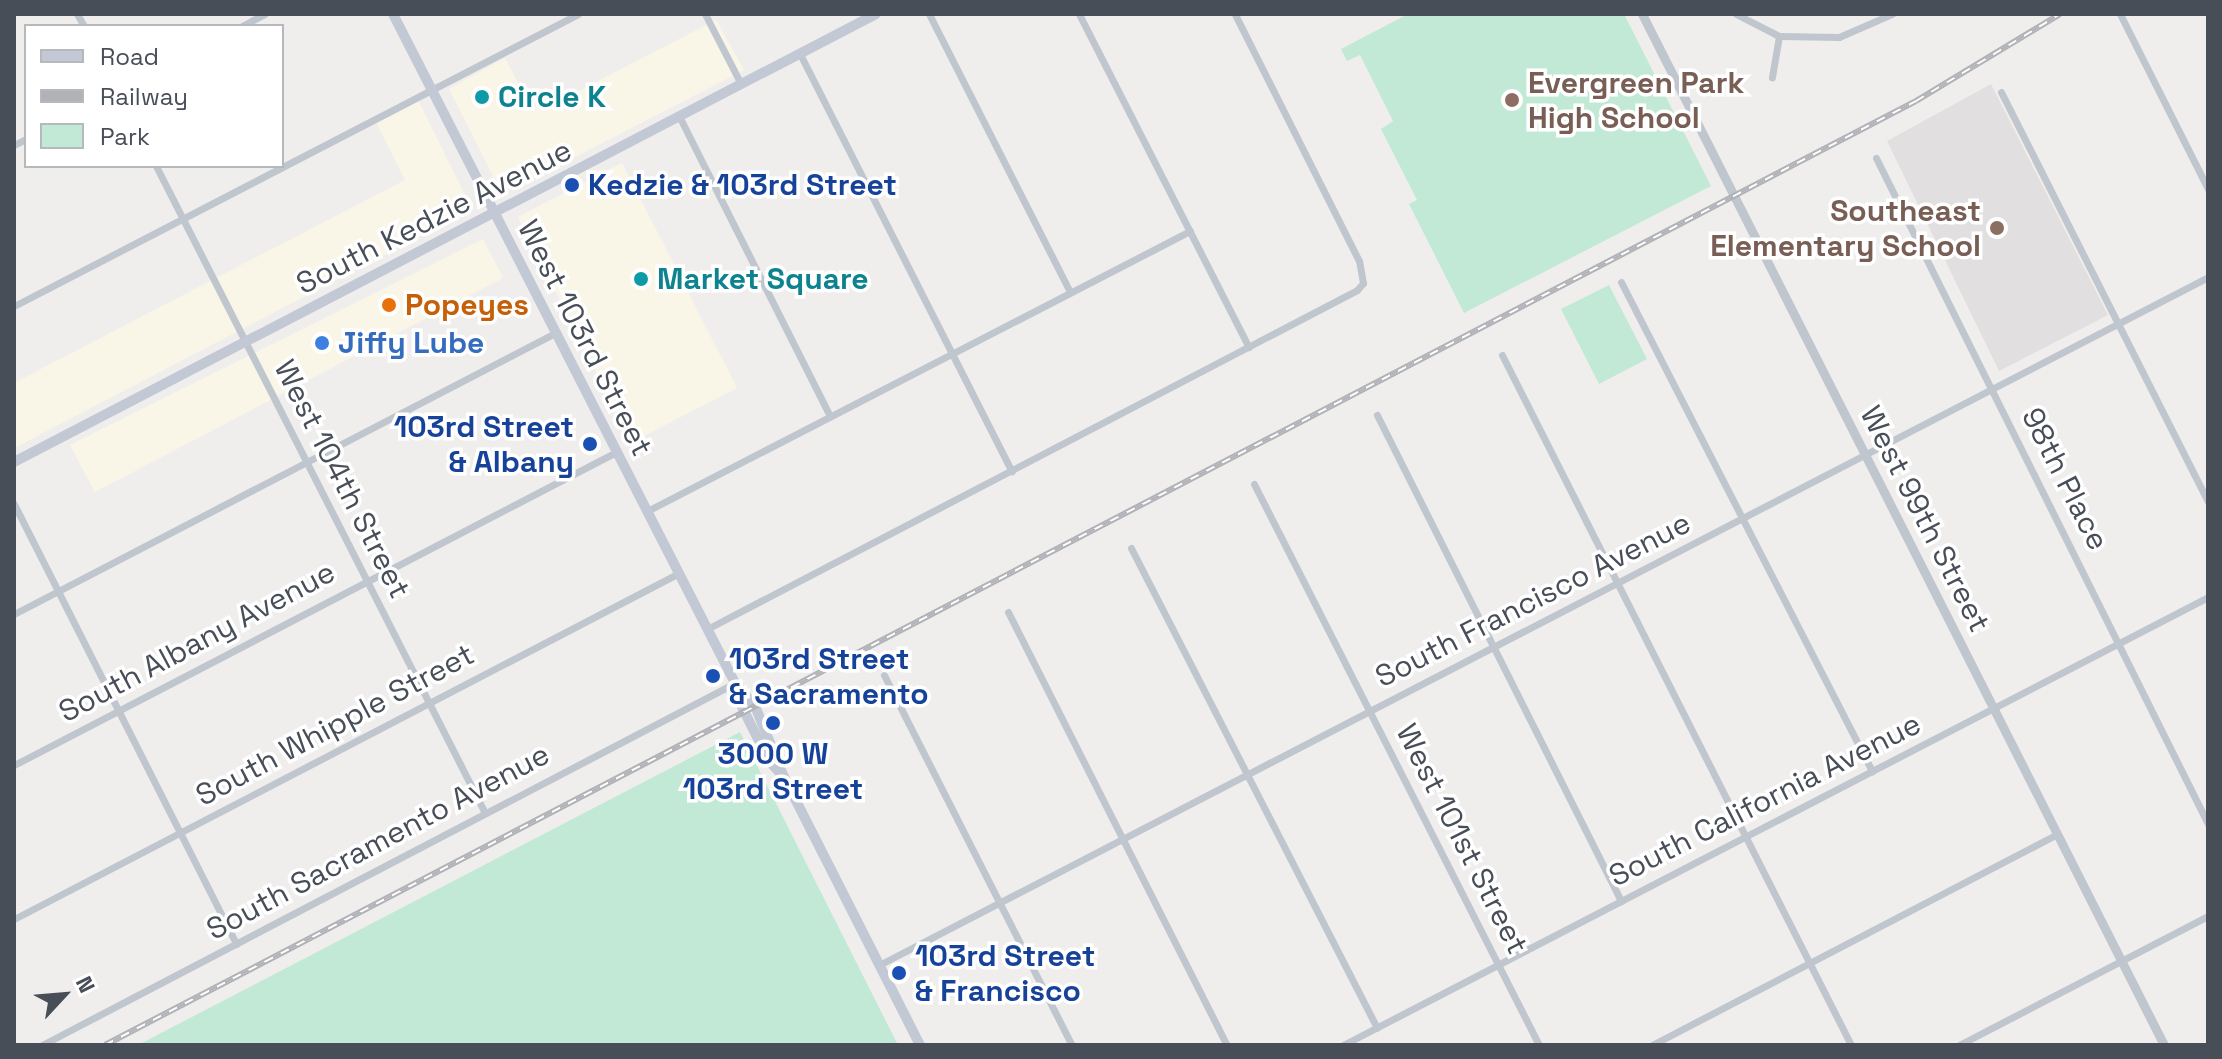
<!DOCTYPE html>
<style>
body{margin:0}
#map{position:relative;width:2222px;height:1059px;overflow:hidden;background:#f0eeed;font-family:"Space Grotesk",sans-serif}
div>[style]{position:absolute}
.commercial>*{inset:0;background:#f9f6e8}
.education>*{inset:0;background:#e1dfdf}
.green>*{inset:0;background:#c1e9d6}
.minor>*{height:7px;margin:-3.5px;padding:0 3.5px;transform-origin:3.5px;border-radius:3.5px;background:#c0c6ce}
.tertiary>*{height:9px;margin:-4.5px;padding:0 4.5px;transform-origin:4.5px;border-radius:4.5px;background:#c0c6ce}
.secondary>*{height:10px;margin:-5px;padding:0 5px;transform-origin:5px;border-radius:5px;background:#c2c8d4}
.rail>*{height:6px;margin-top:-3px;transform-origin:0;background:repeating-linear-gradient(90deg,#fff 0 9px,#b0b2b7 0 18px);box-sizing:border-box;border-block:2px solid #b0b2b7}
.dots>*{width:22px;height:22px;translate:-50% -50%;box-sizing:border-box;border:4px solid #fff;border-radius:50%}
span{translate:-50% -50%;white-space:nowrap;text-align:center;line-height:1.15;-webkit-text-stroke:7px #fff;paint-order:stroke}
.education-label{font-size:30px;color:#785e54;font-weight:700}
.left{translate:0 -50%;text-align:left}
.right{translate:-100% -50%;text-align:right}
.culture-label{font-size:30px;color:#0d838f;font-weight:700}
.transit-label{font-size:30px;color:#164399;font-weight:700}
.street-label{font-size:30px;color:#484e58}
.food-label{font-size:30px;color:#c56008;font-weight:700}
.shop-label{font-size:30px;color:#366cbe;font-weight:700}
.frame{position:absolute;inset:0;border:16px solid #484e58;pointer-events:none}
.legend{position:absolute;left:24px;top:24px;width:260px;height:144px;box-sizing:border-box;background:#fff;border:2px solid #b6b8bc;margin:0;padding:10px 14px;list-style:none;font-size:24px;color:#484e58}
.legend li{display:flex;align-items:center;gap:16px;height:40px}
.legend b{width:40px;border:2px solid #b6b8bc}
.north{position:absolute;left:24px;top:955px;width:80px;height:80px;-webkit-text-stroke:6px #fff;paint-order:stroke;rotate:64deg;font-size:22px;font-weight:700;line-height:32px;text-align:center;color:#484e58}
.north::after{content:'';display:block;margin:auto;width:28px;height:36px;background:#484e58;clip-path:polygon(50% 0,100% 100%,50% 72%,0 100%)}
</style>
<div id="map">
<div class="commercial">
<div style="clip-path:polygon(716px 20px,744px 70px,509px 191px,499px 188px,449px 89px,505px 58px,528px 103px,542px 110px)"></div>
<div style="clip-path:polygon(417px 98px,472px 209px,14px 448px,14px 383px,405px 180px,375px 120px)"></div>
<div style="clip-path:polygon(622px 163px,737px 388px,632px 442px,518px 217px)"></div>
<div style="clip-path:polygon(483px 239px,503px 278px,95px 492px,70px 445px)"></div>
</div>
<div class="education">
<div style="clip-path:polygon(1991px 84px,2108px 315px,1999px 371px,1887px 141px)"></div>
</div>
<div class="green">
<div style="clip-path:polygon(1408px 14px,1624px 14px,1711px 186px,1464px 313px,1409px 204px,1417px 200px,1381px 129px,1393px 121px,1360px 55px,1347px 61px,1341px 49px)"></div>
<div style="clip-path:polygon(1609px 285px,1647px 359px,1599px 384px,1561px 309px)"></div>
<div style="clip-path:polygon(740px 732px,898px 1045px,138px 1045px)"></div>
</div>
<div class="minor">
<div style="left:77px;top:14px;width:14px;rotate:60deg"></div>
<div style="left:705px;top:14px;width:79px;rotate:62.8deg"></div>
<div style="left:929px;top:14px;width:312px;rotate:63.1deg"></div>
<div style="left:1079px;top:14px;width:374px;rotate:63deg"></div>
<div style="left:1736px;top:14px;width:48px;rotate:27.1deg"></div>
<div style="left:1779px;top:36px;width:42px;rotate:99.7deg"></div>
<div style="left:2120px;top:14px;width:196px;rotate:63.3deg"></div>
<div style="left:242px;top:26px;width:26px;rotate:-28deg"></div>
<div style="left:1779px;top:36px;width:60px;rotate:1deg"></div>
<div style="left:1839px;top:37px;width:58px;rotate:-23.5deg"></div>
<div style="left:800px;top:54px;width:468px;rotate:63.1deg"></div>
<div style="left:2001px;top:92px;width:459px;rotate:63.2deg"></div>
<div style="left:679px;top:116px;width:336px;rotate:63.3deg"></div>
<div style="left:14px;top:145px;width:13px;rotate:-27deg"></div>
<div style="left:1876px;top:158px;width:744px;rotate:63.5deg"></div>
<div style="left:156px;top:166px;width:726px;rotate:63.05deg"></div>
<div style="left:1621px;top:282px;width:550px;rotate:62.83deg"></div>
<div style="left:14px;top:306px;width:635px;rotate:-27.37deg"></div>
<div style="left:1502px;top:355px;width:773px;rotate:63.17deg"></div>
<div style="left:1377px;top:415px;width:544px;rotate:63.34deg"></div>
<div style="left:1254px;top:484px;width:629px;rotate:63.07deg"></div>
<div style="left:14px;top:504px;width:493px;rotate:63.2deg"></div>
<div style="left:647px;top:511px;width:611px;rotate:-27.28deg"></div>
<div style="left:1131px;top:548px;width:539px;rotate:62.86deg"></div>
<div style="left:1008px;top:612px;width:485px;rotate:63.2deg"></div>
<div style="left:14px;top:614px;width:610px;rotate:-27.45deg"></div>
<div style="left:707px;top:629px;width:733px;rotate:-27.54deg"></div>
<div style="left:1357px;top:290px;width:9px;rotate:-49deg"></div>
<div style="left:1363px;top:283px;width:22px;rotate:-100deg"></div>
<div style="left:1359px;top:261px;width:276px;rotate:-116.7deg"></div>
<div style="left:884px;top:675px;width:415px;rotate:63.1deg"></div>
<div style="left:14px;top:765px;width:679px;rotate:-27.47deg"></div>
<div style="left:14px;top:919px;width:750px;rotate:-27.49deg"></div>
<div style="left:879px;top:965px;width:1497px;rotate:-27.37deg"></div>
<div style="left:42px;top:1045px;width:782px;rotate:-27.58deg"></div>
<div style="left:1343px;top:1045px;width:974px;rotate:-27.38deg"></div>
<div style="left:1652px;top:1045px;width:457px;rotate:-27.5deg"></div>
<div style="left:1959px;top:1045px;width:280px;rotate:-27.4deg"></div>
</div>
<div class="tertiary">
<div style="left:1642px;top:14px;width:1156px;rotate:63.15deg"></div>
</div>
<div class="secondary">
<div style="left:393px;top:14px;width:751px;rotate:62.92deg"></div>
<div style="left:735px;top:683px;width:10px;rotate:90deg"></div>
<div style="left:735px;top:693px;width:76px;rotate:63.4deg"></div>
<div style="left:769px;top:761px;width:22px;rotate:47deg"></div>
<div style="left:14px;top:462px;width:971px;rotate:-27.46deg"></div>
<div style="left:735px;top:683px;width:30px;rotate:49deg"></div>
<div style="left:755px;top:706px;width:77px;rotate:67.8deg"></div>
<div style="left:784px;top:777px;width:301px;rotate:63.1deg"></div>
</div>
<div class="rail">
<div style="left:105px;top:1045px;width:2042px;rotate:-27.53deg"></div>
<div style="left:1916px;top:101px;width:168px;rotate:-31.1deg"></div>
</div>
<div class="dots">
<div style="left:482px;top:97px;background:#0f9aa8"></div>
<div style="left:1512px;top:100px;background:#8d6e63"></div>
<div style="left:572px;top:185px;background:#1a4fb4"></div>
<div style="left:1997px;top:228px;background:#8d6e63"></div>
<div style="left:641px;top:279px;background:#0f9aa8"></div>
<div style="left:389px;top:305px;background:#e8710a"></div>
<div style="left:322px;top:343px;background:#3f7fe0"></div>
<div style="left:590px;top:444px;background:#1a4fb4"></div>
<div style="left:713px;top:676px;background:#1a4fb4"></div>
<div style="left:773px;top:723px;background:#1a4fb4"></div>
<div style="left:899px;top:973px;background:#1a4fb4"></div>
</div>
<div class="education-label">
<span class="left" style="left:1528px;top:100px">Evergreen Park<br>High School</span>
<span class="right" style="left:1981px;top:228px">Southeast<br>Elementary School</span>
</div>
<div class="culture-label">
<span class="left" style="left:498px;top:97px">Circle K</span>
<span class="left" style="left:657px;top:279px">Market Square</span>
</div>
<div class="transit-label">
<span class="left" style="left:588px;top:185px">Kedzie &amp; 103rd Street</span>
<span class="right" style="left:574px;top:444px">103rd Street<br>&amp; Albany</span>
<span class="left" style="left:729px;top:676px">103rd Street<br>&amp; Sacramento</span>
<span style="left:773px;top:771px">3000 W<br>103rd Street</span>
<span class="left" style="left:915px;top:973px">103rd Street<br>&amp; Francisco</span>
</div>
<div class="street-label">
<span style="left:434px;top:217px;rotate:-27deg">South Kedzie Avenue</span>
<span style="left:585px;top:338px;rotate:63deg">West 103rd Street</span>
<span style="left:342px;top:479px;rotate:63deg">West 104th Street</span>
<span style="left:2065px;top:479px;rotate:63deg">98th Place</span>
<span style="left:1925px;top:519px;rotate:63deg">West 99th Street</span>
<span style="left:1533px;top:600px;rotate:-27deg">South Francisco Avenue</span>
<span style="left:197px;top:642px;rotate:-28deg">South Albany Avenue</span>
<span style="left:335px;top:725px;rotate:-28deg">South Whipple Street</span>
<span style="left:1765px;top:800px;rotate:-27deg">South California Avenue</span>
<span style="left:1462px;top:839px;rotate:63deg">West 101st Street</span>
<span style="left:378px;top:842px;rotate:-28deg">South Sacramento Avenue</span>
</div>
<div class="food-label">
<span class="left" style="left:405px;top:305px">Popeyes</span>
</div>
<div class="shop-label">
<span class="left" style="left:338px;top:343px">Jiffy Lube</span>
</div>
<div class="frame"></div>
<ul class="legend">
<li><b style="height:10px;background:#c2c8d4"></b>Road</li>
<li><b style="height:10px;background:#b0b2b7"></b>Railway</li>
<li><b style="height:22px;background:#c1e9d6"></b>Park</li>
</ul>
<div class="north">N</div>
</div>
